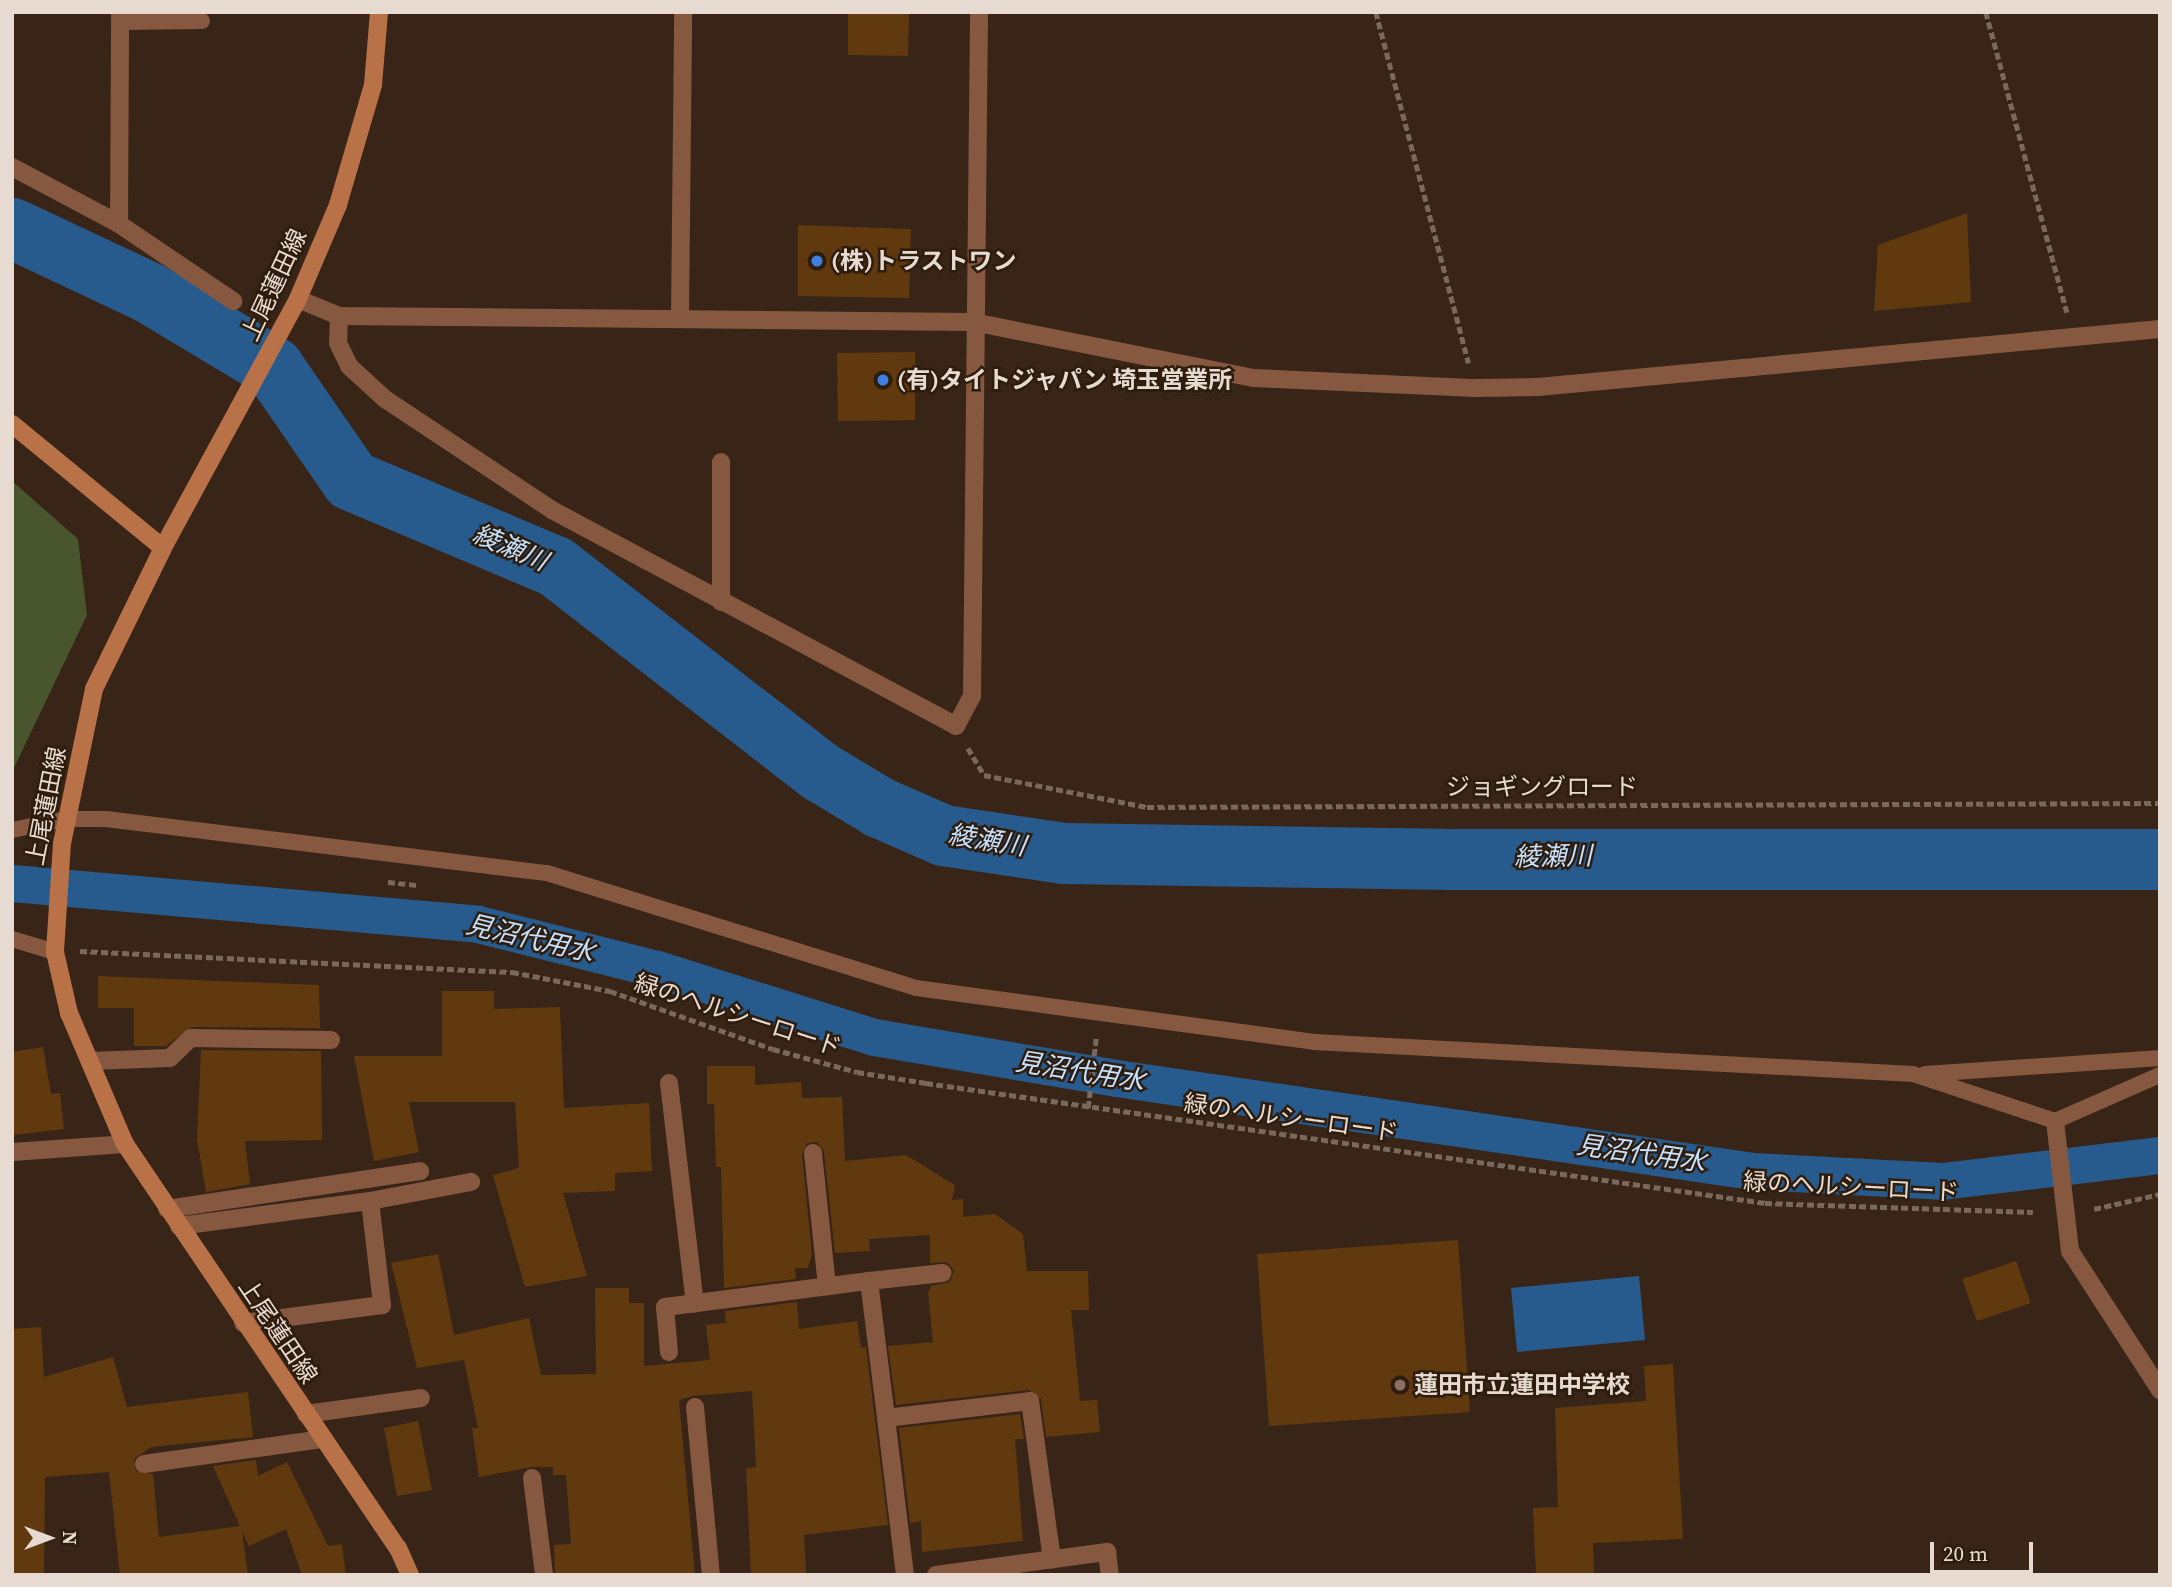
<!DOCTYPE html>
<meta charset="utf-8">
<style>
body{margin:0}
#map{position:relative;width:2172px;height:1587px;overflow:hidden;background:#382517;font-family:"Source Serif 4","Noto Sans JP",serif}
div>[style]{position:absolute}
.green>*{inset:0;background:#49562d}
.water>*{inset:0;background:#285b8d}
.canal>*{height:37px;margin:-18.5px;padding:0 18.5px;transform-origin:18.5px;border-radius:18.5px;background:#285b8d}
.river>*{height:61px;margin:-30.5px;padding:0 30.5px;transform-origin:30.5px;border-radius:30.5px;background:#285b8d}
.building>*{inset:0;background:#61390f}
.path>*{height:4.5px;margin-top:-2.25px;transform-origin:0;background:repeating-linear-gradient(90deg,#79695c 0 7px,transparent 0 10.5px)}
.lane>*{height:16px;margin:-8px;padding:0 8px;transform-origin:8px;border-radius:8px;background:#86583f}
.street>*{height:18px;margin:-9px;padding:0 9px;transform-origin:9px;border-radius:9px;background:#86583f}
.secondary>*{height:18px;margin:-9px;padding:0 9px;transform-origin:9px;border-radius:9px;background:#b97147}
.dots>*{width:19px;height:19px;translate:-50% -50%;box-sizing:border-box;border:4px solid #2e1c0d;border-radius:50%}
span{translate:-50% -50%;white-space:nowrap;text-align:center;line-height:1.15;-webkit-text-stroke:5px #2e1c0d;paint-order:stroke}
.poi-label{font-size:24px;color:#e7dad1;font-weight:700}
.left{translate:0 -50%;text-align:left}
.street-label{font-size:24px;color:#e7dad1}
.water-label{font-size:26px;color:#c4e1ff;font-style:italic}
.frame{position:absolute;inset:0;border:14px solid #e7dad1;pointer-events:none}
.north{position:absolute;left:14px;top:1503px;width:70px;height:70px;-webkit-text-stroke:5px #2e1c0d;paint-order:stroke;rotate:90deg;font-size:19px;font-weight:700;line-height:28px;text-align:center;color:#e7dad1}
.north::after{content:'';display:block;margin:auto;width:24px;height:32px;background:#e7dad1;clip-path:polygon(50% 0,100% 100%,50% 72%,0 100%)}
.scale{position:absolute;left:1930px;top:1542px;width:103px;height:32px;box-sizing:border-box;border:4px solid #e7dad1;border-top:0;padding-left:9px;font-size:21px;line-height:24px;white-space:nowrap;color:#e7dad1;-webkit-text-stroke:5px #2e1c0d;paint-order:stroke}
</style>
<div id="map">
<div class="green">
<div style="clip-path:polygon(12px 481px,78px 539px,87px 615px,12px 772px)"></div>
</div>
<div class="water">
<div style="clip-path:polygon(1639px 1276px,1645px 1340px,1517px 1352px,1511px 1288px)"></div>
</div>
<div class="canal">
<div style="left:12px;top:883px;width:468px;rotate:5deg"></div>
<div style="left:478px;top:924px;width:185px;rotate:14.1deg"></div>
<div style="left:657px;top:969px;width:227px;rotate:17.4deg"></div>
<div style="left:874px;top:1037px;width:245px;rotate:9.6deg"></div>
<div style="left:1116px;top:1078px;width:644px;rotate:8.31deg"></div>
<div style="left:1753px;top:1171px;width:189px;rotate:3deg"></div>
<div style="left:1942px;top:1181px;width:220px;rotate:-6.8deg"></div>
</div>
<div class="river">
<div style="left:12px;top:228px;width:153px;rotate:25.2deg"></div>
<div style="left:150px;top:293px;width:144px;rotate:31deg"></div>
<div style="left:273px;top:367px;width:137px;rotate:55.4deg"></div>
<div style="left:351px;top:480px;width:221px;rotate:22.9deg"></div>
<div style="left:555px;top:566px;width:336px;rotate:37.8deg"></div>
<div style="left:821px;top:772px;width:68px;rotate:31.1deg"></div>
<div style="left:879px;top:807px;width:70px;rotate:23.6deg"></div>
<div style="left:943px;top:835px;width:122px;rotate:8.5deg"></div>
<div style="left:1064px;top:853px;width:389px;rotate:0.9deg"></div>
<div style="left:1453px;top:859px;width:707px"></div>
</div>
<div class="building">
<div style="clip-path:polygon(848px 12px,909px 12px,908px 56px,848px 55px)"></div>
<div style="clip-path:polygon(1967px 213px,1971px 302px,1874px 311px,1878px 245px)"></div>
<div style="clip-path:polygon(798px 225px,911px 229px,909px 298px,798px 296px)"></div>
<div style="clip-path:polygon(915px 352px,915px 420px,838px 421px,837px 353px)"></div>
<div style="clip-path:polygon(98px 976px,319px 985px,320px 1028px,191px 1027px,166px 1046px,134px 1046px,134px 1008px,98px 1008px)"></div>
<div style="clip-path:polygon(442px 991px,494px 991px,494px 1009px,560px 1007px,564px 1108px,649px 1103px,652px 1171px,615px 1173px,615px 1191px,563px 1193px,587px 1276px,525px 1287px,493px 1175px,519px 1168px,515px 1102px,409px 1102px,419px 1152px,374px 1161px,354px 1056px,442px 1056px)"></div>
<div style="clip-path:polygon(43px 1047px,51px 1094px,60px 1093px,64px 1129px,14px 1135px,12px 1052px)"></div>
<div style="clip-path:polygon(201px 1050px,321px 1051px,322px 1140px,245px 1141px,250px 1184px,206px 1192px,197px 1139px)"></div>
<div style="clip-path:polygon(707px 1066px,755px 1066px,755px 1085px,801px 1082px,802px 1098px,842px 1097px,845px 1161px,906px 1155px,955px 1185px,952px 1200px,963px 1199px,963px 1217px,995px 1214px,1023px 1234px,1027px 1271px,1088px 1271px,1089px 1310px,1071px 1310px,1080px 1401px,1097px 1400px,1100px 1432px,1046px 1437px,1041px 1399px,1029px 1390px,896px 1405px,888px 1346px,933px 1342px,928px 1293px,931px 1286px,950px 1282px,954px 1271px,947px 1262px,930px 1263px,930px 1235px,869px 1239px,870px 1251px,835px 1253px,824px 1152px,817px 1142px,807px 1143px,802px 1154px,812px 1254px,808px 1268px,795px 1268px,796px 1279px,724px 1288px,721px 1167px,716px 1167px,714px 1104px,707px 1104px)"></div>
<div style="clip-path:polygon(1458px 1240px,1470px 1412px,1269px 1426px,1257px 1254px)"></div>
<div style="clip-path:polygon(438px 1254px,454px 1335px,529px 1318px,541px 1375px,596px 1374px,595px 1288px,629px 1288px,629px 1303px,644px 1303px,644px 1366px,710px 1360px,706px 1325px,726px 1323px,725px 1311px,797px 1302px,799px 1329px,857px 1321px,861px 1348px,866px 1347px,888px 1525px,804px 1535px,806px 1573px,751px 1575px,746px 1468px,756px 1467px,752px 1391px,693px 1396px,679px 1400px,695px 1575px,555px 1573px,554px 1545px,571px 1544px,566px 1475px,553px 1475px,553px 1467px,531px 1467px,479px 1477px,472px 1428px,478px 1428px,464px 1360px,417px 1368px,391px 1263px)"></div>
<div style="clip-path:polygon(2016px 1261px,2031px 1303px,1977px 1321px,1962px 1279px)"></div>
<div style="clip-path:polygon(41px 1327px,44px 1377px,113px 1357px,127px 1407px,248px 1392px,253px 1437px,151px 1447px,134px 1459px,136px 1471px,153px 1474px,159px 1537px,240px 1526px,213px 1466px,256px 1460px,258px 1476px,287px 1462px,328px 1546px,342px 1544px,346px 1575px,302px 1575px,286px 1529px,249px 1546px,242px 1531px,248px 1575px,120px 1575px,109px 1472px,45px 1477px,44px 1575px,12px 1575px,12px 1329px)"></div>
<div style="clip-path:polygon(1673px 1364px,1683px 1539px,1593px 1543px,1594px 1575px,1536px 1575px,1533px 1508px,1558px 1507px,1555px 1408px,1646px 1401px,1644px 1366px)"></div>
<div style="clip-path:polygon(1020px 1414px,1024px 1439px,1015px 1439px,1023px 1541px,922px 1552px,921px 1521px,910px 1523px,899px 1428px)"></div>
<div style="clip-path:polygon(418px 1421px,432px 1490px,397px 1496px,384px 1428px)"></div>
</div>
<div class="path">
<div style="left:1376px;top:12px;width:363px;rotate:75.2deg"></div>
<div style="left:1986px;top:12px;width:311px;rotate:74.9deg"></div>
<div style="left:968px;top:748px;width:31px;rotate:59deg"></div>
<div style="left:984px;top:775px;width:166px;rotate:11.1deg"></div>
<div style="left:1147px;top:807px;width:1013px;rotate:-0.23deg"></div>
<div style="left:388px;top:882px;width:30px;rotate:6deg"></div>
<div style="left:80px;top:951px;width:433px;rotate:2.8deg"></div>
<div style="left:512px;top:972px;width:100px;rotate:11deg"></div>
<div style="left:610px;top:991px;width:173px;rotate:19.6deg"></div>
<div style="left:773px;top:1049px;width:87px;rotate:15.3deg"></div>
<div style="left:857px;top:1072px;width:70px;rotate:9.1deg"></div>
<div style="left:926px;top:1083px;width:848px;rotate:8.14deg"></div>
<div style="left:1765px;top:1203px;width:268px;rotate:1.9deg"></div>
<div style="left:1088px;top:1108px;width:70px;rotate:-83.5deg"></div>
<div style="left:2094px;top:1209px;width:68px;rotate:-12.8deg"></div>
</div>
<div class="lane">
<div style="left:120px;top:22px;width:82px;rotate:-0.7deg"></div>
<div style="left:12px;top:830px;width:55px;rotate:-11.5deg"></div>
<div style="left:66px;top:819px;width:40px"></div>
<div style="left:106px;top:819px;width:444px;rotate:7deg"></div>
<div style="left:547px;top:873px;width:387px;rotate:17.3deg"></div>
<div style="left:916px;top:988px;width:402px;rotate:7.7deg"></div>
<div style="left:1314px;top:1042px;width:600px;rotate:3.06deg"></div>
<div style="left:1913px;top:1074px;width:150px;rotate:18.3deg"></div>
<div style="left:2055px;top:1121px;width:115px;rotate:-23.7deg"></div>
<div style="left:12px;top:939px;width:45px;rotate:16.8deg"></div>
<div style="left:1925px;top:1074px;width:236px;rotate:-3.9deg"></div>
</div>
<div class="street">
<div style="left:12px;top:167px;width:121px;rotate:28deg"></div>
<div style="left:119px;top:224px;width:138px;rotate:34deg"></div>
<div style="left:119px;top:224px;width:212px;rotate:-89.7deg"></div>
<div style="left:298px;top:299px;width:44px;rotate:22.5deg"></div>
<div style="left:339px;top:316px;width:634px;rotate:0.54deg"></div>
<div style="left:973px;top:322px;width:286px;rotate:11.3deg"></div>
<div style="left:1253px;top:378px;width:223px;rotate:2.6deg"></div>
<div style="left:1476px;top:388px;width:62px;rotate:-0.9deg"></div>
<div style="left:1538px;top:387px;width:625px;rotate:-5.33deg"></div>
<div style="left:339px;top:316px;width:27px;rotate:92deg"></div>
<div style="left:338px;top:343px;width:25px;rotate:64deg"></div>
<div style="left:349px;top:366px;width:49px;rotate:42.5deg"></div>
<div style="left:385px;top:399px;width:201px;rotate:33.6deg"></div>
<div style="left:552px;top:510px;width:458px;rotate:28.1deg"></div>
<div style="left:956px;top:726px;width:34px;rotate:-62deg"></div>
<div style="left:972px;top:696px;width:684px;rotate:-89.41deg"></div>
<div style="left:680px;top:316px;width:304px;rotate:-89.4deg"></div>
<div style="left:721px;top:602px;width:140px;rotate:-90deg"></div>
<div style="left:90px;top:1061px;width:80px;rotate:-2.1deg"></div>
<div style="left:170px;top:1058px;width:29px;rotate:-44deg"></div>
<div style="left:191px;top:1038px;width:140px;rotate:0.8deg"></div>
<div style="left:669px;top:1083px;width:222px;rotate:83.3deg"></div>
<div style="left:2055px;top:1121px;width:131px;rotate:83.4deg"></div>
<div style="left:2070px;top:1251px;width:166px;rotate:57.1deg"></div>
<div style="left:12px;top:1152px;width:113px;rotate:-4deg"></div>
<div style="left:813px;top:1153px;width:134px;rotate:84deg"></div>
<div style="left:370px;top:1201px;width:103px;rotate:-10.7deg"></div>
<div style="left:167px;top:1209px;width:256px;rotate:-8.5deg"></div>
<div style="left:179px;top:1226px;width:193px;rotate:-7.5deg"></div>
<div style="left:370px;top:1201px;width:105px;rotate:83.4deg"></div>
<div style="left:382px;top:1305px;width:140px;rotate:172.6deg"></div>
<div style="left:869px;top:1281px;width:74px;rotate:-6.2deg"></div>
<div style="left:669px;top:1352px;width:45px;rotate:-95.1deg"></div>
<div style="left:665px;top:1307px;width:206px;rotate:-7.3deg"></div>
<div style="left:869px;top:1281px;width:138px;rotate:82.9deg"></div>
<div style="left:695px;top:1407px;width:169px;rotate:84.6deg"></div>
<div style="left:306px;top:1414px;width:116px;rotate:-7.9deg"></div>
<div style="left:144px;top:1464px;width:181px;rotate:-8deg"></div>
<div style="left:532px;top:1478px;width:98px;rotate:82.9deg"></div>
<div style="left:905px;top:1575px;width:158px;rotate:-96.9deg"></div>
<div style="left:886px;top:1418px;width:145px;rotate:-6.7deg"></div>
<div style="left:1030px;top:1401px;width:160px;rotate:82.1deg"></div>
<div style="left:936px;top:1575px;width:173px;rotate:-7.7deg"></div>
<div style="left:1107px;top:1552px;width:23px;rotate:83deg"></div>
</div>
<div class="secondary">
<div style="left:379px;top:12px;width:73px;rotate:94.7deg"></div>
<div style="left:373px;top:85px;width:125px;rotate:106.3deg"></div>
<div style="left:338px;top:205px;width:102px;rotate:113.1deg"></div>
<div style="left:298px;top:299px;width:283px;rotate:118.5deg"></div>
<div style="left:163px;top:548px;width:157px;rotate:116.1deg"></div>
<div style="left:94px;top:689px;width:157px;rotate:101.7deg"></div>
<div style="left:62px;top:843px;width:109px;rotate:93.7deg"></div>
<div style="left:55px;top:952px;width:63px;rotate:77.1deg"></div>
<div style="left:69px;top:1013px;width:142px;rotate:66.9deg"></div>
<div style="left:125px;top:1144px;width:488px;rotate:56deg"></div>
<div style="left:398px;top:1548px;width:30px;rotate:66deg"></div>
<div style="left:12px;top:424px;width:195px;rotate:39.4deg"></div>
</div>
<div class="dots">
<div style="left:817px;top:261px;background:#3f7fe0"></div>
<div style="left:883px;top:380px;background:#3f7fe0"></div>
<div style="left:1400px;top:1385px;background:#8d6e63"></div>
</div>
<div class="poi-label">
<span class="left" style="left:831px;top:261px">(株)トラストワン</span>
<span class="left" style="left:897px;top:380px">(有)タイトジャパン 埼玉営業所</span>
<span class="left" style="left:1414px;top:1385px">蓮田市立蓮田中学校</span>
</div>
<div class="street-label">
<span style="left:274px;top:285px;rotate:-65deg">上尾蓮田線</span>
<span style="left:1542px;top:787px">ジョギングロード</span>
<span style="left:46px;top:806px;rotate:-79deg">上尾蓮田線</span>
<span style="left:738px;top:1015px;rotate:18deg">緑のヘルシーロード</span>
<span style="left:1291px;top:1118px;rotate:8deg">緑のヘルシーロード</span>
<span style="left:1851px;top:1187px;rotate:3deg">緑のヘルシーロード</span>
<span style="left:278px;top:1331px;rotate:56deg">上尾蓮田線</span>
</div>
<div class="water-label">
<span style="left:510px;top:548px;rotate:23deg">綾瀬川</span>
<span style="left:987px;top:841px;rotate:9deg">綾瀬川</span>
<span style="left:1553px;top:857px;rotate:-1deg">綾瀬川</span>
<span style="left:530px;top:939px;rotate:13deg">見沼代用水</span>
<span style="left:1080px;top:1072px;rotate:9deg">見沼代用水</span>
<span style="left:1641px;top:1154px;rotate:8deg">見沼代用水</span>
</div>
<div class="frame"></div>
<div class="north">N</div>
<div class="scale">20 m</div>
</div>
